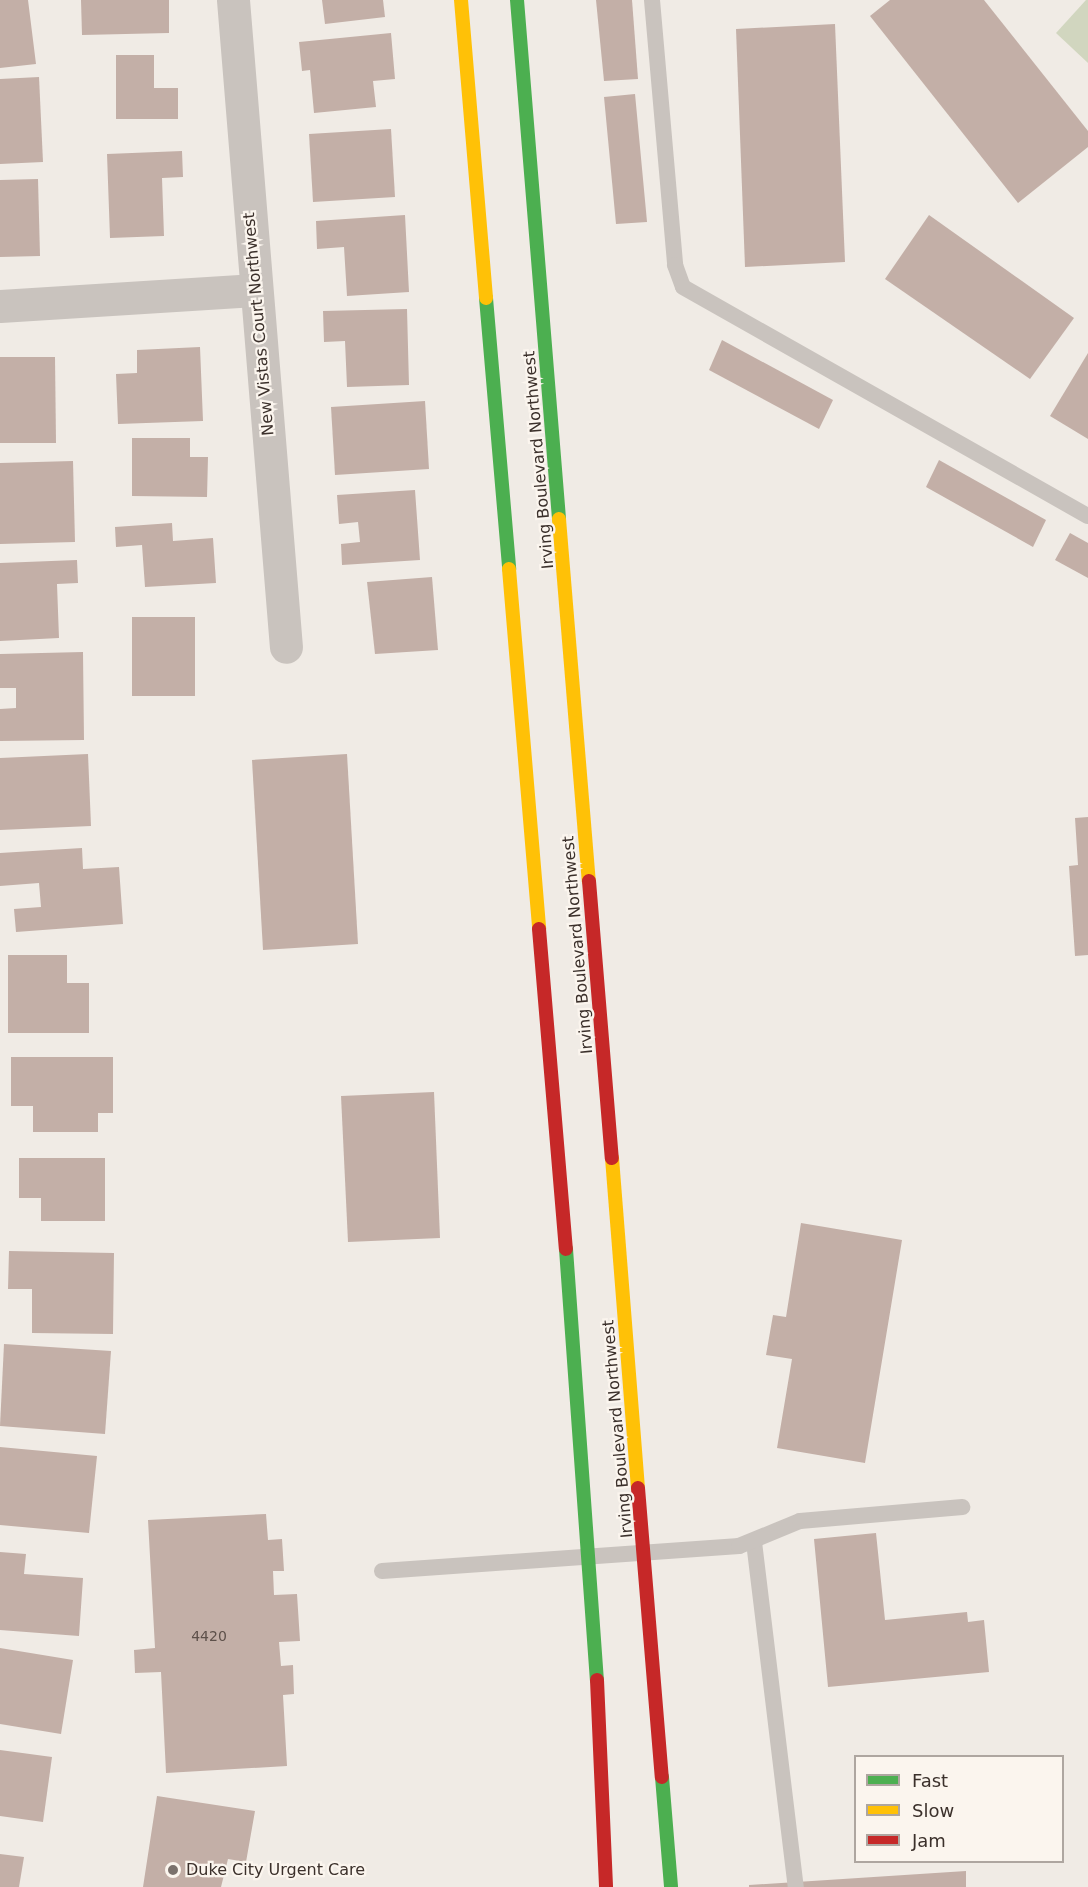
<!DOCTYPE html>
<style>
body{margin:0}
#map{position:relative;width:1088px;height:1887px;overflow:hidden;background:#f0ebe5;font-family:"DejaVu Sans",sans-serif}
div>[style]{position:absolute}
.green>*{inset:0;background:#d1d6bf}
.building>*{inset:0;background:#c3afa7}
.lane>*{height:16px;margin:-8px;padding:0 8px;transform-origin:8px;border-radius:8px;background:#c9c3be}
.street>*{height:33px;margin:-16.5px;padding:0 16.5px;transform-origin:16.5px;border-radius:16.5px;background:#c9c3be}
.fast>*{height:14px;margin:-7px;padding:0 7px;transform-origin:7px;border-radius:7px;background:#4caf50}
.slow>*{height:14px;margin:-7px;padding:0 7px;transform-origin:7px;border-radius:7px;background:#ffc107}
.jam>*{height:14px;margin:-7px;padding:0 7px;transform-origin:7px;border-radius:7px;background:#c62828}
.dots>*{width:16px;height:16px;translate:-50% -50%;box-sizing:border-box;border:3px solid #fbf5ee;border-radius:50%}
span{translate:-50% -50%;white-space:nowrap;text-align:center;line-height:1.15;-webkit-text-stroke:4.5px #fbf5ee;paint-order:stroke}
.number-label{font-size:14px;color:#5d504a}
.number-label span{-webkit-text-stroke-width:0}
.street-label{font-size:16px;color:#3b302b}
.poi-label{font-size:16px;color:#3b302b}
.left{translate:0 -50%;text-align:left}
.legend{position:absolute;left:854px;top:1755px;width:210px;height:108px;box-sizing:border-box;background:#fbf5ee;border:2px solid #aea6a0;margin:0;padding:8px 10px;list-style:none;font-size:18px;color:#3b302b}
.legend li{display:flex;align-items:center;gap:12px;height:30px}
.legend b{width:30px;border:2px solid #aea6a0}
</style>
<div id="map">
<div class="green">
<div style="clip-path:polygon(1086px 0,1088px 0,1088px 63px,1056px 33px)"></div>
</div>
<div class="building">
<div style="clip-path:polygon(0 0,28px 0,36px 64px,0 68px)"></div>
<div style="clip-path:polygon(81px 0,169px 0,169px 33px,82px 35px)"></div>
<div style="clip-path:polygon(322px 0,383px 0,385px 17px,325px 24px)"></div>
<div style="clip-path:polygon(596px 0,632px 0,638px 79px,604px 81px)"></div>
<div style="clip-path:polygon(890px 0,984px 0,1088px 131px,1088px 147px,1018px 203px,870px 16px)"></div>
<div style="clip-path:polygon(835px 24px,845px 262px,745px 267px,736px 29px)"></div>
<div style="clip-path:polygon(391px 33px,395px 79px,373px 81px,376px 107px,314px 113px,310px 70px,302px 71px,299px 42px)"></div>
<div style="clip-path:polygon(116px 55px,154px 55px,154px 88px,178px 88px,178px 119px,116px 119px)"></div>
<div style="clip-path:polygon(39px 77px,43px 162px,0 164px,0 79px)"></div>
<div style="clip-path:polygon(635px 94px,647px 222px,616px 224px,604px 97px)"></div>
<div style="clip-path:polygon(391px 129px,395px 197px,313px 202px,309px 134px)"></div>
<div style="clip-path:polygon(182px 151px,183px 177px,162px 178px,164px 236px,110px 238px,107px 154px)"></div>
<div style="clip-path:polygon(38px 179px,40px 256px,0 257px,0 180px)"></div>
<div style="clip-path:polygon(405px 215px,409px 292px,347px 296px,344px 247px,317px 249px,316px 221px)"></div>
<div style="clip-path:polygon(929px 215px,1074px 318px,1030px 379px,885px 279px)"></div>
<div style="clip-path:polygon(407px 309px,409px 385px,347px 387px,345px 341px,324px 342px,323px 311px)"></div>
<div style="clip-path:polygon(722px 340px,833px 400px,819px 429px,709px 370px)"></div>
<div style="clip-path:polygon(200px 347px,203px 421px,118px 424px,116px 374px,137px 373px,137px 350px)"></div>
<div style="clip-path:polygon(1088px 353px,1088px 439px,1050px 416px)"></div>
<div style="clip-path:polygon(0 357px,55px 357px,56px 443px,0 443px)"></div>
<div style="clip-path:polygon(425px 401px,429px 469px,335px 475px,331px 407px)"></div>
<div style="clip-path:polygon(132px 438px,190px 438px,190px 457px,208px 457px,207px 497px,132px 496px)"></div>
<div style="clip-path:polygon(939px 460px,1046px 520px,1033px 547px,926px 487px)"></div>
<div style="clip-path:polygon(73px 461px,75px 542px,0 544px,0 463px)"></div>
<div style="clip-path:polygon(415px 490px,420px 560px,342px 565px,341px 544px,360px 542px,358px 522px,339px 524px,337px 495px)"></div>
<div style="clip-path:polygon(172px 523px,173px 541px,213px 538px,216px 583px,145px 587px,142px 545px,116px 547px,115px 527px)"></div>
<div style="clip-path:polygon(1070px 533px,1088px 543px,1088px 578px,1055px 560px)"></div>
<div style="clip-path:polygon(77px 560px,78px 583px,57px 584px,59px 638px,0 641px,0 563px)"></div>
<div style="clip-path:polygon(432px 577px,438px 650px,375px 654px,367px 582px)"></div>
<div style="clip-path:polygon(132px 617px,195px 617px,195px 696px,132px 696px)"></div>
<div style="clip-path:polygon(83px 652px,84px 740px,0 741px,0 709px,16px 708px,16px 688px,0 688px,0 654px)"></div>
<div style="clip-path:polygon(88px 754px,91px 826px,0 830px,0 758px)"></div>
<div style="clip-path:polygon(347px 754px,358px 944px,263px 950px,252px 760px)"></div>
<div style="clip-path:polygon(1088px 817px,1088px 955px,1075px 956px,1069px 866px,1078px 865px,1075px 818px)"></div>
<div style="clip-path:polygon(82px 848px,83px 869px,119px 867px,123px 924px,16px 932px,14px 909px,41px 907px,39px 883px,0 886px,0 853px)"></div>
<div style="clip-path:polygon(8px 955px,67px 955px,67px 983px,89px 983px,89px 1033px,8px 1033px)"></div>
<div style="clip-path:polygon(11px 1057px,113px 1057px,113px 1113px,98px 1113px,98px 1132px,33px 1132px,33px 1106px,11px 1106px)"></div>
<div style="clip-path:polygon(434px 1092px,440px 1238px,348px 1242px,341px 1096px)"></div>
<div style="clip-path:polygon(19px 1158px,105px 1158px,105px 1221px,41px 1221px,41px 1198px,19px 1198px)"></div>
<div style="clip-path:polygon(801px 1223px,902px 1240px,865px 1463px,777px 1448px,792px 1359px,766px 1355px,773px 1315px,786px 1317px)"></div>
<div style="clip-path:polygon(9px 1251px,114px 1253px,113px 1334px,32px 1333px,32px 1289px,8px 1289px)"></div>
<div style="clip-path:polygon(4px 1344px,111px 1351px,105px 1434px,0 1426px)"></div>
<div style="clip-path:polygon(0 1447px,97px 1456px,89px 1533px,0 1525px)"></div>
<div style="clip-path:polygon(266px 1514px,268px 1540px,282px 1539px,284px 1571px,273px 1571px,274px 1595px,297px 1594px,300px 1641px,279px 1642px,281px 1666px,293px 1665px,294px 1694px,283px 1695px,287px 1766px,166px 1773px,161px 1672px,135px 1673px,134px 1650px,155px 1648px,148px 1520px)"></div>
<div style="clip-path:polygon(876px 1533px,885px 1620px,967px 1612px,968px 1622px,984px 1620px,989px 1672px,828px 1687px,814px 1539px)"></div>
<div style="clip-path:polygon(0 1552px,26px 1554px,24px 1574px,83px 1578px,79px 1636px,0 1630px)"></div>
<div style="clip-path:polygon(0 1648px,73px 1660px,61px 1734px,0 1724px)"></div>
<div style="clip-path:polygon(0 1750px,52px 1757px,43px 1822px,0 1816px)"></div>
<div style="clip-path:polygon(157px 1796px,255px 1811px,246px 1862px,228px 1859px,221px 1887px,143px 1887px)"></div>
<div style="clip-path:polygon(0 1854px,24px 1857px,19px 1887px,0 1887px)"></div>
<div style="clip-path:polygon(966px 1871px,966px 1887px,749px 1887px,749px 1885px)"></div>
</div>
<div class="lane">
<div style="left:652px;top:0;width:266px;rotate:85deg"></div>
<div style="left:675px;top:265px;width:23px;rotate:70deg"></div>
<div style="left:683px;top:287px;width:465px;rotate:29.5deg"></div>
<div style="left:754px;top:1542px;width:348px;rotate:83.1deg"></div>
<div style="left:382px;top:1571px;width:358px;rotate:-4deg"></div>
<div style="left:739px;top:1546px;width:66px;rotate:-22.3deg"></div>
<div style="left:800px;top:1521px;width:163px;rotate:-4.9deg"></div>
</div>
<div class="street">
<div style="left:233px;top:0;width:649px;rotate:85.32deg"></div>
<div style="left:0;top:306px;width:256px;rotate:-3.6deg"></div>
</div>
<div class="fast">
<div style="left:517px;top:0;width:521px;rotate:85.37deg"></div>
<div style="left:486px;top:298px;width:272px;rotate:85.1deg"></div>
<div style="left:566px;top:1249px;width:432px;rotate:85.9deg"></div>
<div style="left:662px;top:1777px;width:110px;rotate:85.3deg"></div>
</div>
<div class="slow">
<div style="left:461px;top:0;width:299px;rotate:85.2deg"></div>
<div style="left:559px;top:519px;width:363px;rotate:85.3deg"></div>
<div style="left:509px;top:569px;width:361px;rotate:85.2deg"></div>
<div style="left:612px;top:1158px;width:331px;rotate:85.5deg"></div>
</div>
<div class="jam">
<div style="left:589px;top:881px;width:278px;rotate:85.3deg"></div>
<div style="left:539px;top:929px;width:321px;rotate:85.2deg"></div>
<div style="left:638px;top:1488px;width:290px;rotate:85.3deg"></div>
<div style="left:597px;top:1680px;width:207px;rotate:87.5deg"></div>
</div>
<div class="dots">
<div style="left:173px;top:1870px;background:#7a716c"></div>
</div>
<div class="number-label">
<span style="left:209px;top:1636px">4420</span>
</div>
<div class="street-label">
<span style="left:259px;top:324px;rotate:-95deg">New Vistas Court Northwest</span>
<span style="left:539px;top:460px;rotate:-95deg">Irving Boulevard Northwest</span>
<span style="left:578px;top:945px;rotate:-95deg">Irving Boulevard Northwest</span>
<span style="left:618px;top:1429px;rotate:-95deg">Irving Boulevard Northwest</span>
</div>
<div class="poi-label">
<span class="left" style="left:186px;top:1870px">Duke City Urgent Care</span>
</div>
<ul class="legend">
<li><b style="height:8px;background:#4caf50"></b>Fast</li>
<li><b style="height:8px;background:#ffc107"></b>Slow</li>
<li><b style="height:8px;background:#c62828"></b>Jam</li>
</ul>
</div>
